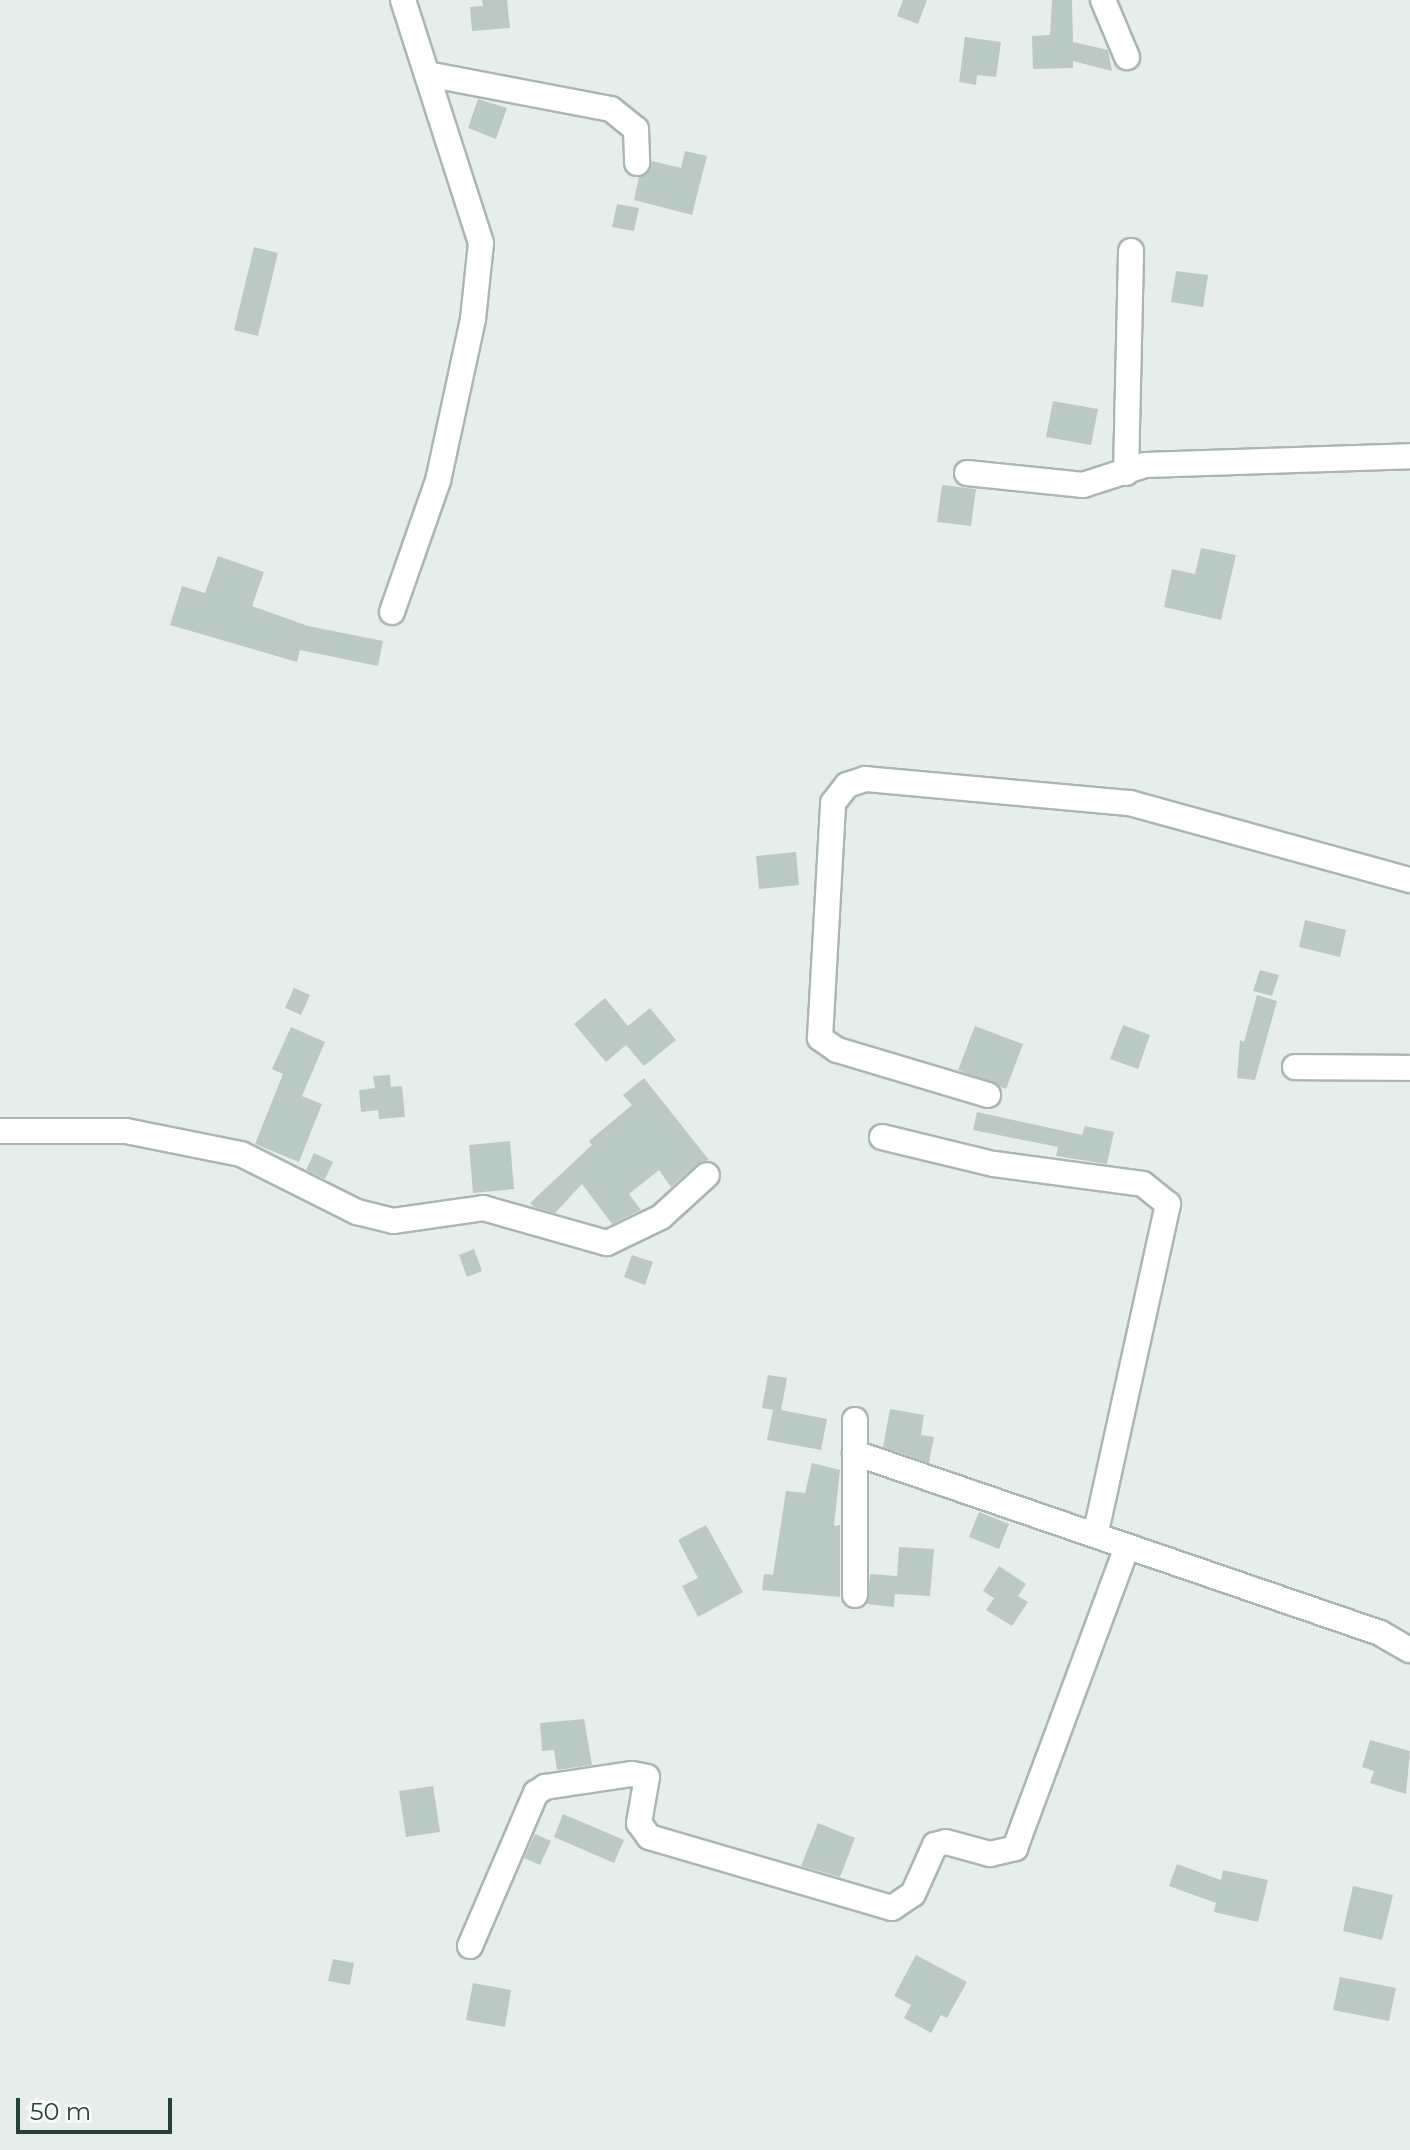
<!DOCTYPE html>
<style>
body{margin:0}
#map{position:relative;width:1410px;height:2150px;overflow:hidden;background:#e6eeeb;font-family:Montserrat,sans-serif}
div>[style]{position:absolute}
.building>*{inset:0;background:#bbc9c4}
.roads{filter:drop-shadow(2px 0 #a8b7b2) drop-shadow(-2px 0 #a8b7b2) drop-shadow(0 2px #a8b7b2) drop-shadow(0 -2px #a8b7b2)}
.minor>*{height:24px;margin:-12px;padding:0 12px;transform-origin:12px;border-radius:12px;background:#fff}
span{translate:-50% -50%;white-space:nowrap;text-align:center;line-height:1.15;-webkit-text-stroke:6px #f6fbf9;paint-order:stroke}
.scale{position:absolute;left:16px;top:2098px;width:156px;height:36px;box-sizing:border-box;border:4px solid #24413a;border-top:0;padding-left:10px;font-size:24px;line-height:28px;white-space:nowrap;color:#24413a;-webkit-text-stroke:6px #f6fbf9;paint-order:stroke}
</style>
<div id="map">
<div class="building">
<div style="clip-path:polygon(482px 0,507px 0,510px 28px,472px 31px,470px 7px,483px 6px)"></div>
<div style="clip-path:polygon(903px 0,927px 0,918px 24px,897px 16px)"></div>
<div style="clip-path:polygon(1052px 0,1072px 0,1073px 42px,1108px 50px,1112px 71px,1073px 61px,1073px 68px,1033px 69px,1032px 36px,1050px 35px)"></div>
<div style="clip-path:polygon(965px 37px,1001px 42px,996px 77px,977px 75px,976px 85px,959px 82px)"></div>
<div style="clip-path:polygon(478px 99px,507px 108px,496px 139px,468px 128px)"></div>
<div style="clip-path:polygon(685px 151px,707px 156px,692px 215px,634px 200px,639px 177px,650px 171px,652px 161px,681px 168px)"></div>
<div style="clip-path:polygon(617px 204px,639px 208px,634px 231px,612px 227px)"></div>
<div style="clip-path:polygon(254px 247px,278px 253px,258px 336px,234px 330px)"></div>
<div style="clip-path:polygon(1176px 271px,1208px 275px,1203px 307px,1171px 302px)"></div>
<div style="clip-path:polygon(1053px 401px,1098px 409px,1091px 445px,1046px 437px)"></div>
<div style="clip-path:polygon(942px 485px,976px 489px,971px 526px,937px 522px)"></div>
<div style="clip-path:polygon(1201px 548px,1236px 555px,1221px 620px,1164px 607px,1172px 569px,1195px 574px)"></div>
<div style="clip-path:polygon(218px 556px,264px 572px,252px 606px,308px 626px,383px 641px,378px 666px,300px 650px,297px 662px,170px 625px,182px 586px,205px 593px)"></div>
<div style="clip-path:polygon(796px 852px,799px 885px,759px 889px,756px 856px)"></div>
<div style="clip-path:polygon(1305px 920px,1346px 930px,1340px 957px,1299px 947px)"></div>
<div style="clip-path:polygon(1260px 970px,1279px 975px,1272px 996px,1253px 991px)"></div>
<div style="clip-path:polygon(294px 988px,310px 995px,301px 1015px,285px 1008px)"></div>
<div style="clip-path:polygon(1257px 995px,1277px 1001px,1255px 1080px,1237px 1078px,1240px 1040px,1244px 1042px)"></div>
<div style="clip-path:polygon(605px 998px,628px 1026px,650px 1008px,676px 1040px,644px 1066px,626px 1045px,606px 1062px,574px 1024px)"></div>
<div style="clip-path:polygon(1123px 1025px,1150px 1035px,1138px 1069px,1110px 1059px)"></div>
<div style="clip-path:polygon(975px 1026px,1023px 1044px,1006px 1089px,958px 1070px)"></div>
<div style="clip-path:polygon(291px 1027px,325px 1042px,302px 1096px,322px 1104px,299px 1162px,255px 1144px,283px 1074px,272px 1069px)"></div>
<div style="clip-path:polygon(390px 1075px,391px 1087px,402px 1086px,405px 1117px,379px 1119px,378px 1110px,361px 1112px,359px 1090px,375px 1088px,373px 1076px)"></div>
<div style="clip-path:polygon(644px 1078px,709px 1160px,697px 1164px,671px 1187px,659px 1170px,629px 1194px,641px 1210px,612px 1224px,582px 1184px,555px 1213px,534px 1207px,530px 1203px,592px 1145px,589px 1141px,632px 1105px,623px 1095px)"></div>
<div style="clip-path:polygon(977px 1112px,1082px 1135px,1085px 1126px,1114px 1132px,1107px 1164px,1056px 1156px,1058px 1147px,973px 1130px)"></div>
<div style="clip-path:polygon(510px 1141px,514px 1189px,473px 1193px,469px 1145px)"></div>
<div style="clip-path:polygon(314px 1153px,333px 1162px,325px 1179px,306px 1170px)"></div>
<div style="clip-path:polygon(474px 1249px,482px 1271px,467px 1277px,459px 1255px)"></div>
<div style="clip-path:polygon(632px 1255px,653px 1262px,645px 1285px,624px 1277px)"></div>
<div style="clip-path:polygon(768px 1375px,787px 1378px,781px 1410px,827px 1419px,821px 1450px,767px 1440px,773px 1410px,762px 1408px)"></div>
<div style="clip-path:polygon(890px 1409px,924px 1415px,921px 1435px,934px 1437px,929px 1463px,883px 1447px)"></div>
<div style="clip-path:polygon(812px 1463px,840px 1470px,834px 1526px,840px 1525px,840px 1597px,762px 1590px,764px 1574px,773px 1575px,786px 1491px,805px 1493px)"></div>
<div style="clip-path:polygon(979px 1512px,1009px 1524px,999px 1549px,969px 1537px)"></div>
<div style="clip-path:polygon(706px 1525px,743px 1592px,698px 1617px,682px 1586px,698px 1578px,678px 1540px)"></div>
<div style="clip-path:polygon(899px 1547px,934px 1549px,930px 1596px,895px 1594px,894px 1607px,867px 1604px,870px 1574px,897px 1576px)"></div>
<div style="clip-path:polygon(999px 1566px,1026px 1584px,1018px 1596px,1028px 1602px,1012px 1626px,986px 1610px,994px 1598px,983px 1591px)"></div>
<div style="clip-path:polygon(584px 1719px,592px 1765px,557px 1770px,554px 1750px,542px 1751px,540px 1723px)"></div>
<div style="clip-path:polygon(1370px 1740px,1410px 1751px,1406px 1794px,1370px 1783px,1374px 1771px,1362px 1767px)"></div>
<div style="clip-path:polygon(433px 1786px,440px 1832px,406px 1837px,399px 1791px)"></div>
<div style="clip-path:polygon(563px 1814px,624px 1840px,614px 1863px,554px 1837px)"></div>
<div style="clip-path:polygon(818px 1823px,855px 1838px,840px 1877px,801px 1866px)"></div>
<div style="clip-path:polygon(535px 1834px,551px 1841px,540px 1865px,524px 1858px)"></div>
<div style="clip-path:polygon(1177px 1864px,1221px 1880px,1223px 1870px,1268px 1880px,1258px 1922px,1214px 1912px,1216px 1903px,1169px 1886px)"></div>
<div style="clip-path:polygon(1353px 1886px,1393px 1895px,1382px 1940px,1343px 1931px)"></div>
<div style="clip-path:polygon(916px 1955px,967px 1982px,947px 2018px,941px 2015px,931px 2033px,904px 2018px,911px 2005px,894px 1996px)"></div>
<div style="clip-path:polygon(333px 1959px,354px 1963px,350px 1985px,328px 1981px)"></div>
<div style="clip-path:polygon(1340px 1977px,1396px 1988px,1389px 2021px,1333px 2010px)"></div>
<div style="clip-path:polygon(473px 1983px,511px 1990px,505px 2027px,466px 2020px)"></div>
</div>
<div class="roads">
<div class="minor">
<div style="left:1103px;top:0;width:62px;rotate:67.2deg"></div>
<div style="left:427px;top:74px;width:187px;rotate:10.8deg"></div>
<div style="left:611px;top:109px;width:32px;rotate:39deg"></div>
<div style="left:636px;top:129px;width:34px;rotate:88deg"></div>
<div style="left:967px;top:473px;width:117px;rotate:5.9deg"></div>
<div style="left:1083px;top:485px;width:65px;rotate:-17.9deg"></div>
<div style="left:1145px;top:465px;width:265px;rotate:-1.9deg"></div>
<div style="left:1126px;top:473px;width:222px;rotate:-88.7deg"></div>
<div style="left:392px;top:612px;width:139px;rotate:-70.7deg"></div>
<div style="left:438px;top:481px;width:166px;rotate:-77.8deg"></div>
<div style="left:473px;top:319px;width:76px;rotate:-84deg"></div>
<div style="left:481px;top:243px;width:255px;rotate:-107.8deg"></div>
<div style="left:1295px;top:1067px;width:115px;rotate:0.5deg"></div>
<div style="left:988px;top:1095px;width:158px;rotate:-163.4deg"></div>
<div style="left:837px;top:1050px;width:21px;rotate:-145deg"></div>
<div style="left:820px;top:1038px;width:235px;rotate:-86.8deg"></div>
<div style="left:833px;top:803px;width:23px;rotate:-52deg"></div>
<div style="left:847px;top:785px;width:19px;rotate:-18deg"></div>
<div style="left:865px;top:779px;width:266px;rotate:5.2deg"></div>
<div style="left:1130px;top:803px;width:290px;rotate:15.4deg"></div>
<div style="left:0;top:1131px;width:126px"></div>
<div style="left:126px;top:1131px;width:117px;rotate:11.3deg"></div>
<div style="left:241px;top:1154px;width:130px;rotate:26.6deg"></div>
<div style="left:357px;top:1212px;width:37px;rotate:14deg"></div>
<div style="left:393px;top:1221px;width:91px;rotate:-8.2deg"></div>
<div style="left:483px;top:1208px;width:129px;rotate:15.8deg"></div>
<div style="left:607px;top:1243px;width:60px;rotate:-25.7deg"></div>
<div style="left:661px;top:1217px;width:62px;rotate:-42.4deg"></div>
<div style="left:882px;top:1137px;width:115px;rotate:13.6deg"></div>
<div style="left:994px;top:1164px;width:150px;rotate:7.6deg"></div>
<div style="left:1143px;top:1184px;width:32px;rotate:39deg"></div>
<div style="left:1168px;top:1204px;width:339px;rotate:102.4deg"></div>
<div style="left:855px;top:1420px;width:175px;rotate:90deg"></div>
<div style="left:855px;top:1453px;width:555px;rotate:18.92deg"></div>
<div style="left:1380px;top:1633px;width:34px;rotate:30deg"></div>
<div style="left:470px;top:1946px;width:167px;rotate:-66.7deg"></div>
<div style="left:536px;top:1793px;width:11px;rotate:-34deg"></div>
<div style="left:545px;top:1787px;width:88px;rotate:-8.5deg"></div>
<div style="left:632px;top:1774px;width:15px;rotate:11deg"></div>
<div style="left:647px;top:1777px;width:47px;rotate:99.9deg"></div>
<div style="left:639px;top:1823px;width:17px;rotate:54deg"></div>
<div style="left:649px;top:1837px;width:253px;rotate:16.3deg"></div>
<div style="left:892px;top:1908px;width:25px;rotate:-34deg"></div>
<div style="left:913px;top:1894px;width:54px;rotate:-65.8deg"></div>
<div style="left:935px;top:1845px;width:11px;rotate:-15deg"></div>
<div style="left:946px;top:1842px;width:46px;rotate:15.3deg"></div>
<div style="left:990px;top:1854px;width:26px;rotate:-13deg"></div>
<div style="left:1015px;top:1848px;width:321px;rotate:-69.6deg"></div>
</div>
</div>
<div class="scale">50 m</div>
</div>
